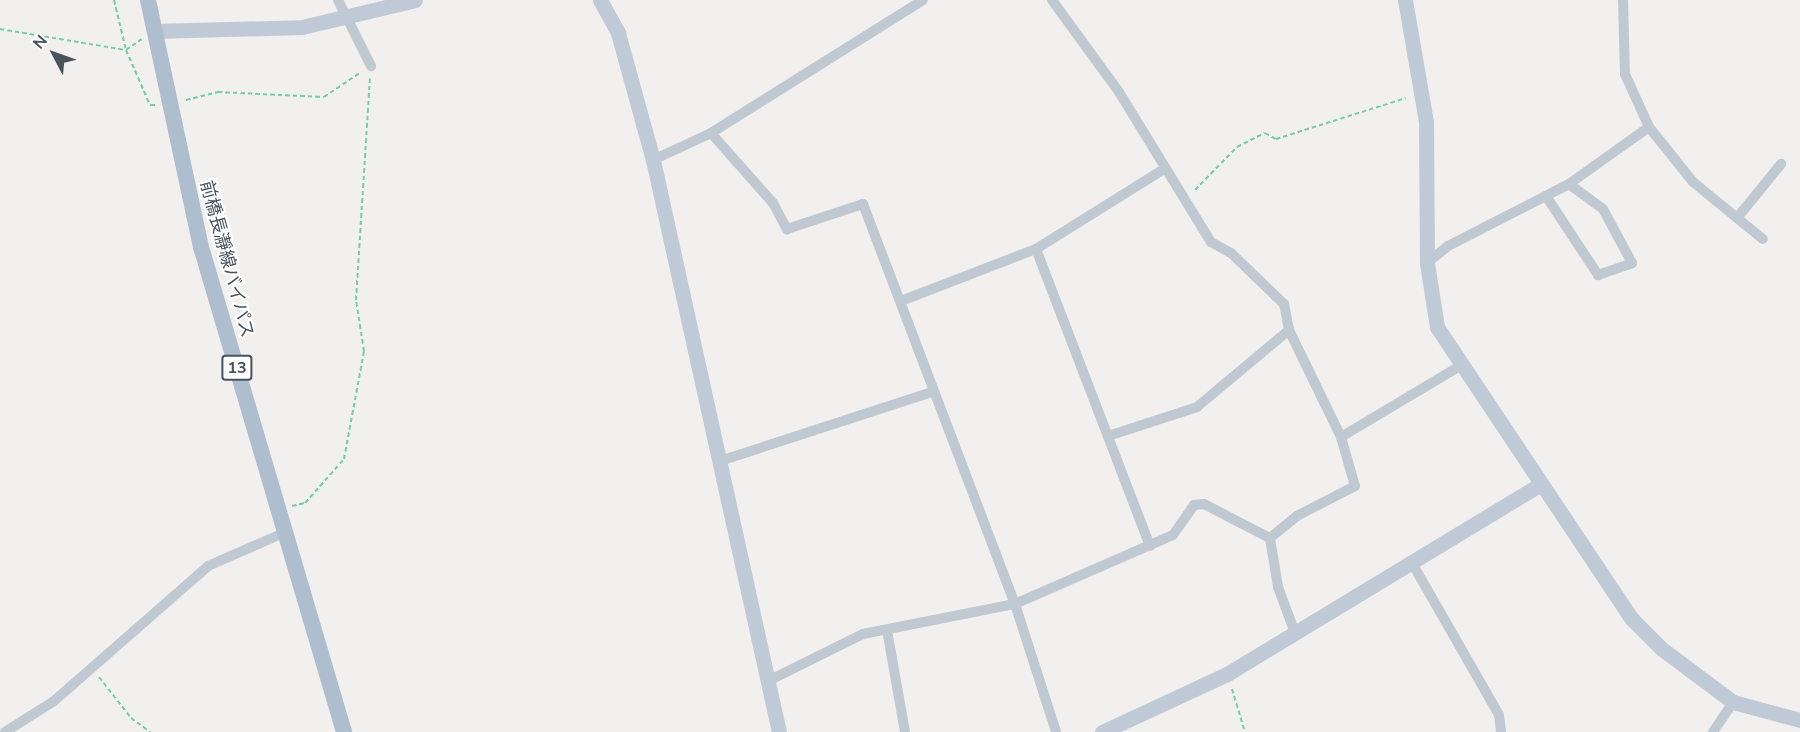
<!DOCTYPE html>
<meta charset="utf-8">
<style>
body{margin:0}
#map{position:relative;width:1800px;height:732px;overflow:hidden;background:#f2efef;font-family:"Nunito Sans","Noto Sans JP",sans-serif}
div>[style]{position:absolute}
.path>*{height:2px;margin-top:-1px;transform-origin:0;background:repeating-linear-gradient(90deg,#76cda5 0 4.5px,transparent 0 7.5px)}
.street>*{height:10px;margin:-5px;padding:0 5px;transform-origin:5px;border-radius:5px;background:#c0c9d1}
.secondary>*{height:15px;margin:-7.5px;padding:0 7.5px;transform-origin:7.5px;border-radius:7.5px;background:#c0cad6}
.primary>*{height:16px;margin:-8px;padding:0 8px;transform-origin:8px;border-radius:8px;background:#afbece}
span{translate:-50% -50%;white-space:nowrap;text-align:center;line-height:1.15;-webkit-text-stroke:4.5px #fff;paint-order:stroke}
.shield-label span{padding:2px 4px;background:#fff;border:2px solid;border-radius:4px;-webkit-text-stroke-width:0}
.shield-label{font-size:16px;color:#47525d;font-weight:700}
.street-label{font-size:18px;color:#47525d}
.north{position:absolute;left:24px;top:24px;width:60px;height:60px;-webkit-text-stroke:4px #fff;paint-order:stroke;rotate:311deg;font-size:16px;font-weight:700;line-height:24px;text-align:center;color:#47525d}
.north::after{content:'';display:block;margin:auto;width:21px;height:27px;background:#47525d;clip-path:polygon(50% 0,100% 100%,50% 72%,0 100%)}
</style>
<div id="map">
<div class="path">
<div style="left:114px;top:0;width:51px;rotate:76.5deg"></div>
<div style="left:126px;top:50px;width:60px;rotate:66.4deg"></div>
<div style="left:150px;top:105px;width:6px"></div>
<div style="left:0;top:29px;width:128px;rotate:9.5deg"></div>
<div style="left:126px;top:50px;width:19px;rotate:-35deg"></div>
<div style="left:186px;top:100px;width:33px;rotate:-14deg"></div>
<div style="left:218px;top:92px;width:106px;rotate:2.7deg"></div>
<div style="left:324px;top:97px;width:45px;rotate:-34deg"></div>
<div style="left:1195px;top:190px;width:60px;rotate:-45.7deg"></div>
<div style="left:1237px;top:147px;width:31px;rotate:-27deg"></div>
<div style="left:1265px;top:133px;width:13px;rotate:29deg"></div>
<div style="left:1276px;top:139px;width:136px;rotate:-17.5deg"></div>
<div style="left:292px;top:506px;width:13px;rotate:-13deg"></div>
<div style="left:305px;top:503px;width:59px;rotate:-48.4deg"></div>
<div style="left:344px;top:459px;width:110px;rotate:-79.5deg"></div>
<div style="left:364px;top:351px;width:52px;rotate:-98.9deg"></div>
<div style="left:356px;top:300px;width:222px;rotate:-86.4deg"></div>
<div style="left:99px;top:677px;width:52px;rotate:52deg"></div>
<div style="left:131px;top:718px;width:24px;rotate:36deg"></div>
<div style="left:1232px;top:689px;width:45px;rotate:73.2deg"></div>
</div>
<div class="street">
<div style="left:338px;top:0;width:74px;rotate:63.4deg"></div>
<div style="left:1052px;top:0;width:114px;rotate:53.9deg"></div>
<div style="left:1119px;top:92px;width:176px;rotate:58.5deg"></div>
<div style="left:1211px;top:242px;width:23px;rotate:29deg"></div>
<div style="left:1231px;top:253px;width:74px;rotate:43.9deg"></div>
<div style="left:1284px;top:304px;width:26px;rotate:79deg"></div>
<div style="left:1289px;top:330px;width:119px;rotate:64.1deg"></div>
<div style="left:1341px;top:437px;width:51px;rotate:74.1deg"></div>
<div style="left:1355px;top:486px;width:65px;rotate:152.7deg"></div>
<div style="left:1297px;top:516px;width:35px;rotate:141deg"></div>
<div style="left:1270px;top:538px;width:50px;rotate:80.7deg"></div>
<div style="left:1278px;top:587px;width:49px;rotate:69.7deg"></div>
<div style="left:1623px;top:0;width:74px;rotate:88.5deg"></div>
<div style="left:1625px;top:74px;width:58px;rotate:65.6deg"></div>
<div style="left:1649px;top:127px;width:70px;rotate:51.3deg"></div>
<div style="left:1693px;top:182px;width:90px;rotate:39.2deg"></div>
<div style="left:711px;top:133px;width:94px;rotate:48.5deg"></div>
<div style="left:773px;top:203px;width:30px;rotate:62deg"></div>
<div style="left:787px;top:229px;width:80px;rotate:-18.2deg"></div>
<div style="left:863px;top:204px;width:428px;rotate:69.2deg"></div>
<div style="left:1015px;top:604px;width:134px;rotate:72.2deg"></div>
<div style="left:653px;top:160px;width:64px;rotate:-25deg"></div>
<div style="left:711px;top:133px;width:250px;rotate:-32.1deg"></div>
<div style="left:1546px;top:196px;width:95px;rotate:56.6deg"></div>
<div style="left:1598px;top:275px;width:36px;rotate:-19deg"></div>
<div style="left:1632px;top:263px;width:61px;rotate:-118.2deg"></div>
<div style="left:1603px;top:209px;width:42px;rotate:-143.7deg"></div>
<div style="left:1737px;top:218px;width:70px;rotate:-50.8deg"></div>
<div style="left:1036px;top:249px;width:318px;rotate:69deg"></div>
<div style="left:1427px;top:263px;width:27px;rotate:-39deg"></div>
<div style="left:1448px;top:246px;width:136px;rotate:-27.1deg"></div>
<div style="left:1569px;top:184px;width:98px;rotate:-35.5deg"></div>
<div style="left:901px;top:301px;width:145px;rotate:-21.1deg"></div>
<div style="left:1036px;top:249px;width:151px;rotate:-32deg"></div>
<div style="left:1108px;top:436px;width:94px;rotate:-18deg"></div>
<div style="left:1197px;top:407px;width:120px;rotate:-39.9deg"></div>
<div style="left:1341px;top:437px;width:139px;rotate:-30.8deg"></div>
<div style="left:720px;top:461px;width:223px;rotate:-18deg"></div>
<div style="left:1412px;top:563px;width:175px;rotate:60.2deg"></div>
<div style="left:1499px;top:715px;width:17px;rotate:83deg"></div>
<div style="left:887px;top:630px;width:104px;rotate:80deg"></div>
<div style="left:768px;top:681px;width:106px;rotate:-26.3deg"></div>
<div style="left:863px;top:634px;width:155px;rotate:-11.2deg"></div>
<div style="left:1015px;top:604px;width:172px;rotate:-23.6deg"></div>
<div style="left:1173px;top:535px;width:37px;rotate:-55deg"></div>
<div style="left:1194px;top:505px;width:10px;rotate:-6deg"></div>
<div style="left:1204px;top:504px;width:74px;rotate:27.3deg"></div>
<div style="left:5px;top:732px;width:58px;rotate:-32.3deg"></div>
<div style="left:54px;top:701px;width:205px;rotate:-41.2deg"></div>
<div style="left:208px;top:566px;width:85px;rotate:-23.6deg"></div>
<div style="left:1713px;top:732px;width:36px;rotate:-56deg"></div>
</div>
<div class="secondary">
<div style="left:600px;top:0;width:38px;rotate:61deg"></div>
<div style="left:618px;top:33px;width:132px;rotate:74.6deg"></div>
<div style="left:653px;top:160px;width:586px;rotate:77.58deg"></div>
<div style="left:1405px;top:0;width:124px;rotate:80.2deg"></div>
<div style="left:1426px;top:122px;width:141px;rotate:89.6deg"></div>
<div style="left:1427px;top:263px;width:65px;rotate:81.1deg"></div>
<div style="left:1437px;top:327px;width:351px;rotate:56.3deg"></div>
<div style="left:1632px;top:619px;width:42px;rotate:45deg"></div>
<div style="left:1662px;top:649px;width:89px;rotate:36.7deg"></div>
<div style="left:1733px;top:702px;width:69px;rotate:15deg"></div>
<div style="left:154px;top:31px;width:148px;rotate:-1.5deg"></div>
<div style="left:302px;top:27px;width:116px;rotate:-13.4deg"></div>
<div style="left:1102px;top:732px;width:138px;rotate:-24.9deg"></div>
<div style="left:1227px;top:674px;width:367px;rotate:-31.2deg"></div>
</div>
<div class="primary">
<div style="left:148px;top:0;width:253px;rotate:77.9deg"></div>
<div style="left:201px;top:247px;width:506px;rotate:73.57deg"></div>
</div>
<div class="shield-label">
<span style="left:237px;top:368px">13</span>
</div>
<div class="street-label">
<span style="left:227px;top:259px;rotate:75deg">前橋長瀞線バイパス</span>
</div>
<div class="north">N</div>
</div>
